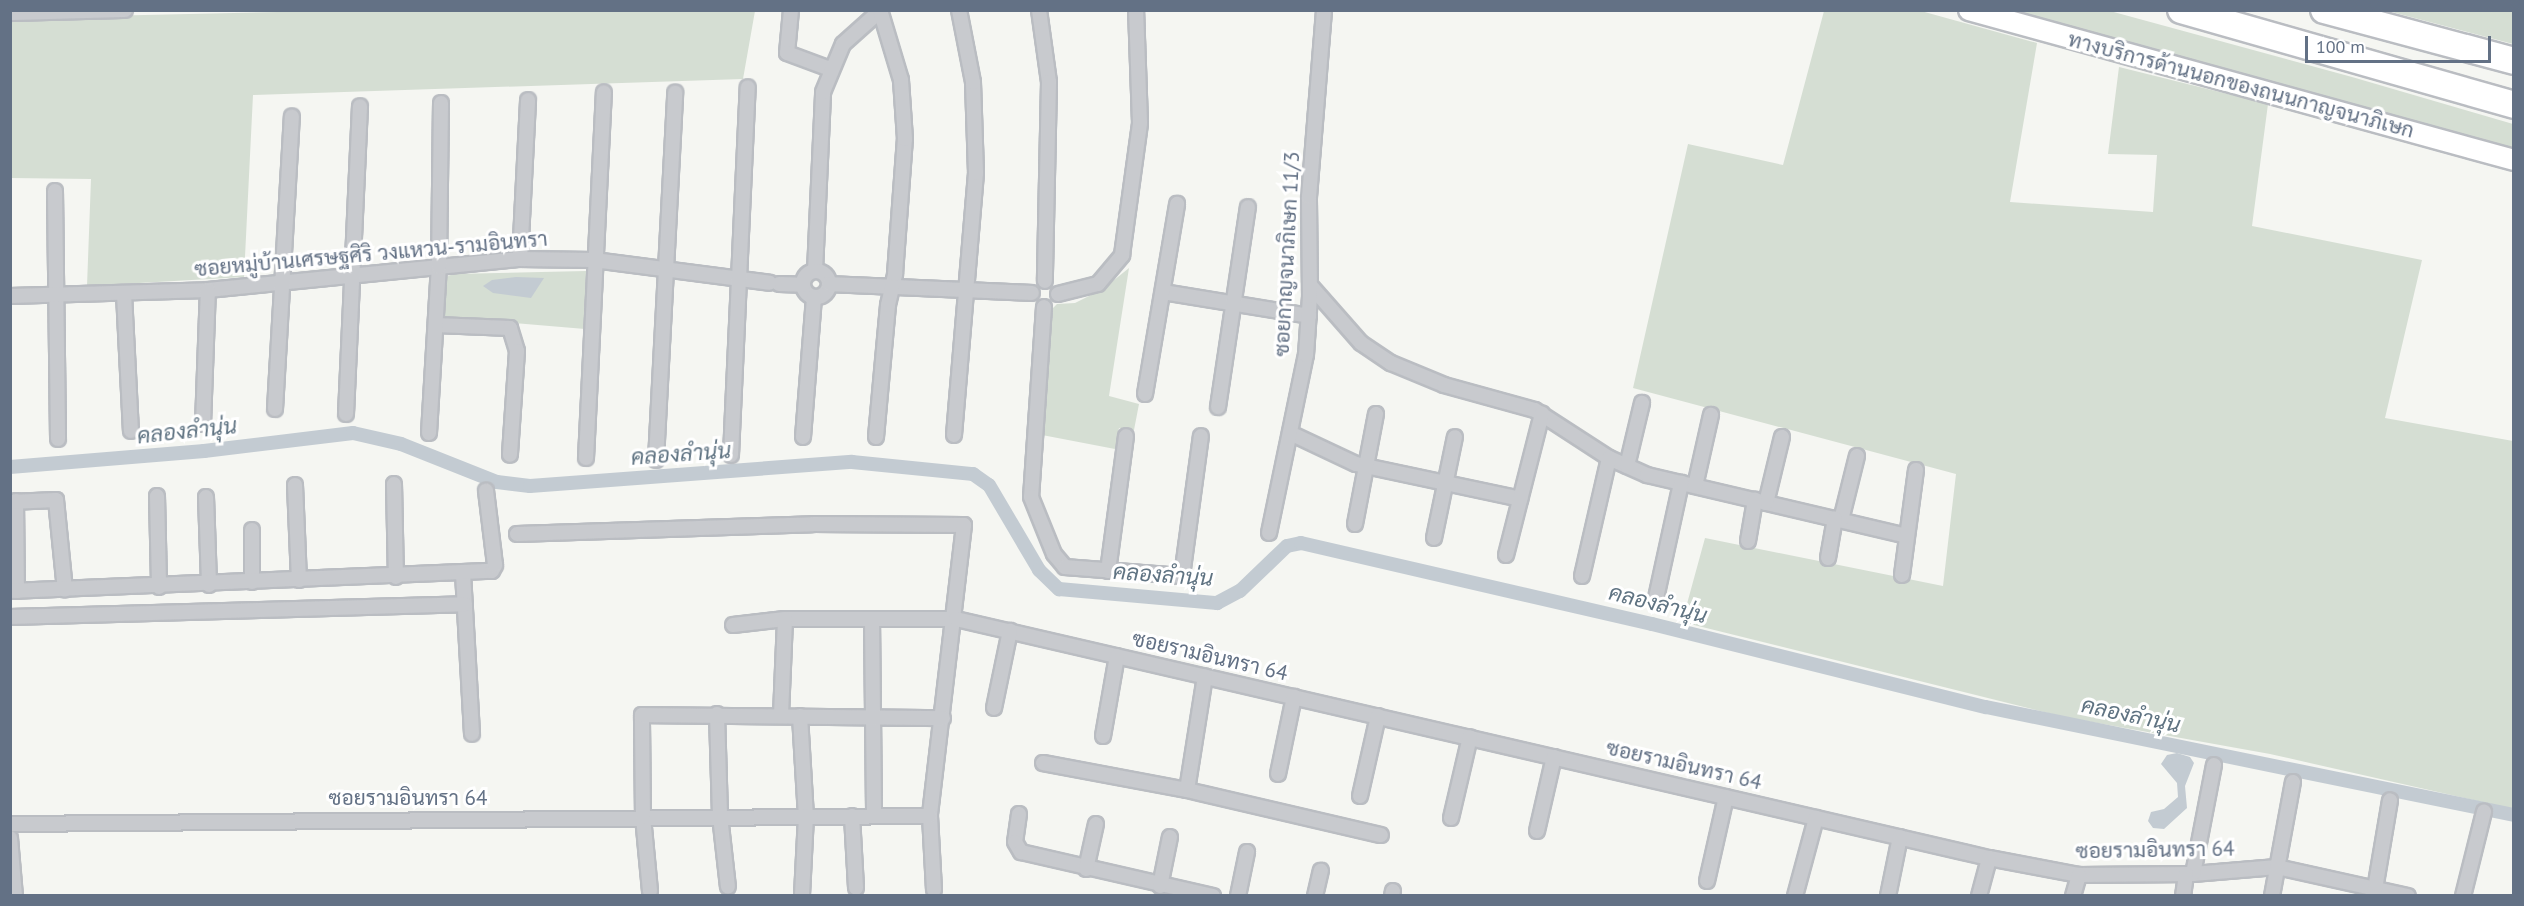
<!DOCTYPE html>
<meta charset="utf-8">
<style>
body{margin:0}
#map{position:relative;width:2524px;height:906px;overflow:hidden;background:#f5f6f2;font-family:"PT Sans",Sarabun,sans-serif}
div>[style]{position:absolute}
.green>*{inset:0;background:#d5ded3}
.water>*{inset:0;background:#c3cbd2}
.canal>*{height:14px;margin:-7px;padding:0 7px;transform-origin:7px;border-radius:7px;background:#c3cbd2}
.roads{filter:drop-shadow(2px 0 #babdc2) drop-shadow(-2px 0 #babdc2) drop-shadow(0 2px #babdc2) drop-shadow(0 -2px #babdc2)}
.street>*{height:14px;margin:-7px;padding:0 7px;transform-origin:7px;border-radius:7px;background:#c8cace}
.street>.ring{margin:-7px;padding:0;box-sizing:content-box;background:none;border:14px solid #c8cace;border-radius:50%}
.secondary>*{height:20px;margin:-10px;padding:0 10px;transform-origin:10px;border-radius:10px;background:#fff}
.highway>*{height:26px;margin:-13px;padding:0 13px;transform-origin:13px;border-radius:13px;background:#fff}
span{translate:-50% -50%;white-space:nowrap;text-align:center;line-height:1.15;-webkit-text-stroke:6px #fff;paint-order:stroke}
.street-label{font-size:21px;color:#637185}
.water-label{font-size:22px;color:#5f7382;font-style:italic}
.frame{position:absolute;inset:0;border:12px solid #637185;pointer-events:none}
.scale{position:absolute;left:2305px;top:36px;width:186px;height:27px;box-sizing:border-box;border:3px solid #637185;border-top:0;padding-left:8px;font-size:18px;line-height:21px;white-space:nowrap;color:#637185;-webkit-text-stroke:4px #fff;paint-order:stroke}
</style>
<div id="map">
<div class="green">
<div style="clip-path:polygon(371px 10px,755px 11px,743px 79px,253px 95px,244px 277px,87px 286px,91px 179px,11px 178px,10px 18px)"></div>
<div style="clip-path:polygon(1824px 11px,1921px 11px,2037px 43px,2010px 202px,2153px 212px,2157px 155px,2108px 154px,2119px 67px,2268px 104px,2252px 226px,2422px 260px,2385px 418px,2513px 441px,2513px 809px,2270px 754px,2064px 717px,1682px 622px,1705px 538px,1943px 586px,1956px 474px,1633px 388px,1688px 144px,1783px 165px)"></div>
<div style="clip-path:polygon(1990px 11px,2110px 11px,2352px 77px,2513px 124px,2513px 156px)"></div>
<div style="clip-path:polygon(2388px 11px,2513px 11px,2513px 44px)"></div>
<div style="clip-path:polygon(1129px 268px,1109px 396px,1139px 404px,1134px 430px,1119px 428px,1115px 449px,1042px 435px,1050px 311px,1057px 304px,1075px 303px,1103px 289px)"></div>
<div style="clip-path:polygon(586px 271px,585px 329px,444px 317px,444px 278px,453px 274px)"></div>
</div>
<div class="water">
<div style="clip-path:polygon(516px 277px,544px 278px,531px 298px,493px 293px,483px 286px,492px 280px)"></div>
<div style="clip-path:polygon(2177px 753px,2190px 757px,2194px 763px,2185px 786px,2187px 808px,2164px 829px,2153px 828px,2148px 821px,2151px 812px,2164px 809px,2178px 797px,2177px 783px,2161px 764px,2167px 755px)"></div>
</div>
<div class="canal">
<div style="left:10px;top:467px;width:195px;rotate:-4.7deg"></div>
<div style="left:204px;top:451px;width:150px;rotate:-6.9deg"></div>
<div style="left:353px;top:433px;width:49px;rotate:12.9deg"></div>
<div style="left:401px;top:444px;width:103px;rotate:21.6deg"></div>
<div style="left:497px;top:482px;width:33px;rotate:7deg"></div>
<div style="left:530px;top:486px;width:323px;rotate:-4.3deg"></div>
<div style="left:852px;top:462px;width:122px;rotate:5.7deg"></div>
<div style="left:973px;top:474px;width:19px;rotate:35deg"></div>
<div style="left:989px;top:485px;width:99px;rotate:59.5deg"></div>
<div style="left:1039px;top:570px;width:28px;rotate:44deg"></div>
<div style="left:1059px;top:589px;width:159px;rotate:5.1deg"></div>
<div style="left:1217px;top:603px;width:26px;rotate:-28deg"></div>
<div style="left:1240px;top:591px;width:65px;rotate:-43.8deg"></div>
<div style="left:1287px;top:546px;width:14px;rotate:-12deg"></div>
<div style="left:1301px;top:543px;width:360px;rotate:13deg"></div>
<div style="left:1652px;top:624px;width:344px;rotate:14deg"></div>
<div style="left:1986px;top:707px;width:539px;rotate:11.56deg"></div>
</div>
<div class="roads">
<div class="street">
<div style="left:791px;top:10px;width:43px;rotate:95.3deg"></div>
<div style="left:787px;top:53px;width:46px;rotate:20.4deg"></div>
<div style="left:1039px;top:10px;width:73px;rotate:82.1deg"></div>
<div style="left:1049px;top:82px;width:199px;rotate:91.2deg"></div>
<div style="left:10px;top:13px;width:115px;rotate:-1.5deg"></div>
<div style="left:55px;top:191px;width:248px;rotate:89.3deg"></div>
<div style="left:520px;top:259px;width:159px;rotate:-87.1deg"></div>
<div style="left:815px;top:271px;width:179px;rotate:-87.4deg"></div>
<div style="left:823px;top:92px;width:52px;rotate:-67.4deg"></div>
<div style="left:843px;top:44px;width:51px;rotate:-41.8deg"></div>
<div class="ring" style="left:803px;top:271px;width:12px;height:12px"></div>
<div style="left:779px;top:284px;width:24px;rotate:2deg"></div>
<div style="left:829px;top:284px;width:203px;rotate:2.5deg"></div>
<div style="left:1310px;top:285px;width:77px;rotate:48.7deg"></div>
<div style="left:1361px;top:343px;width:36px;rotate:34deg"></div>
<div style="left:1391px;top:363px;width:57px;rotate:22.5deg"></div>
<div style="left:1444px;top:385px;width:94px;rotate:15.4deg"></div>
<div style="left:1535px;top:410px;width:88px;rotate:33deg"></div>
<div style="left:1609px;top:458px;width:42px;rotate:24.1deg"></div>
<div style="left:1647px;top:475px;width:267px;rotate:13.2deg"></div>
<div style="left:1163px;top:292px;width:148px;rotate:9.3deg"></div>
<div style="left:124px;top:294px;width:137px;rotate:87.1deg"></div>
<div style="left:1058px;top:294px;width:41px;rotate:-14deg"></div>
<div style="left:1098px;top:284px;width:38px;rotate:-50deg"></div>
<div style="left:1122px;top:255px;width:133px;rotate:-82.2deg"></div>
<div style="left:1140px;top:123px;width:113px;rotate:-92deg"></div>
<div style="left:10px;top:296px;width:198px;rotate:-1.7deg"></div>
<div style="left:208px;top:290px;width:314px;rotate:-5.7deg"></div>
<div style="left:520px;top:259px;width:74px;rotate:0.8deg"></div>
<div style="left:594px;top:260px;width:177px;rotate:7.4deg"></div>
<div style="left:1044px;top:307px;width:190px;rotate:93.9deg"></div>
<div style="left:1031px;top:497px;width:61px;rotate:68deg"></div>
<div style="left:1054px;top:554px;width:17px;rotate:50deg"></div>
<div style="left:1065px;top:567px;width:117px;rotate:4.4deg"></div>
<div style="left:1182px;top:576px;width:141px;rotate:-82.3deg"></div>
<div style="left:436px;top:325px;width:74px;rotate:2.3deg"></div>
<div style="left:510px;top:328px;width:24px;rotate:73deg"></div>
<div style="left:517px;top:351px;width:104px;rotate:93.9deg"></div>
<div style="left:1145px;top:394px;width:193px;rotate:-80.4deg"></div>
<div style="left:1218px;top:407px;width:202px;rotate:-81.5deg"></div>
<div style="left:275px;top:409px;width:293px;rotate:-86.7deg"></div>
<div style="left:346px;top:414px;width:308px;rotate:-87.4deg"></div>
<div style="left:203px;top:424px;width:134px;rotate:-87.9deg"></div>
<div style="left:429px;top:433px;width:166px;rotate:-86.6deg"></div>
<div style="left:439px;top:267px;width:164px;rotate:-89.3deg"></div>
<div style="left:1290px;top:433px;width:73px;rotate:25.2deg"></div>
<div style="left:1356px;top:464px;width:168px;rotate:12deg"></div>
<div style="left:954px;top:435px;width:263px;rotate:-85.2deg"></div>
<div style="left:976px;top:173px;width:91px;rotate:-91.9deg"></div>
<div style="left:973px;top:82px;width:73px;rotate:-101deg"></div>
<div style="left:803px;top:437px;width:140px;rotate:-85.5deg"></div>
<div style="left:876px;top:437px;width:133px;rotate:-84.8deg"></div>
<div style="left:888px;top:305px;width:32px;rotate:-77deg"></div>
<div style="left:895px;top:274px;width:135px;rotate:-85.8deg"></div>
<div style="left:905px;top:139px;width:59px;rotate:-93.9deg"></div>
<div style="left:901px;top:80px;width:73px;rotate:-106.7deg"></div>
<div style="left:731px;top:455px;width:368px;rotate:-87.4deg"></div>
<div style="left:586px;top:458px;width:366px;rotate:-87.2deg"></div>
<div style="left:656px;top:460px;width:368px;rotate:-87deg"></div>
<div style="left:1627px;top:466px;width:65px;rotate:-76.6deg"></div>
<div style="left:394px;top:484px;width:93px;rotate:88.8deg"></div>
<div style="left:295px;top:485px;width:95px;rotate:87.6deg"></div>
<div style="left:1695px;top:486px;width:73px;rotate:-77.3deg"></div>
<div style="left:157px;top:496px;width:91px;rotate:88.7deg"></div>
<div style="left:206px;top:497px;width:88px;rotate:88deg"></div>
<div style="left:16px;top:501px;width:90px;rotate:89.4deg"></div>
<div style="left:10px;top:502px;width:46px;rotate:-2.5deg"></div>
<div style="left:56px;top:500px;width:90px;rotate:84.3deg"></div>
<div style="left:1766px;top:503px;width:68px;rotate:-76.4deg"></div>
<div style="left:1841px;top:520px;width:66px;rotate:-76deg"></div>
<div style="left:1355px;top:524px;width:112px;rotate:-79.2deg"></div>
<div style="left:1269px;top:533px;width:182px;rotate:-78.3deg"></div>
<div style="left:1306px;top:355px;width:59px;rotate:-86.1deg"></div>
<div style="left:1310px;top:296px;width:99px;rotate:-90.6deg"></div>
<div style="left:1309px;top:197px;width:188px;rotate:-85.4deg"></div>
<div style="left:517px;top:534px;width:296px;rotate:-1.9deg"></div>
<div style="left:813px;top:524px;width:151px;rotate:0.4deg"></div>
<div style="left:964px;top:525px;width:293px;rotate:96.7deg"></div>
<div style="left:930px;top:816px;width:74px;rotate:86.9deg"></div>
<div style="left:1434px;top:538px;width:103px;rotate:-78.3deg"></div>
<div style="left:1748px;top:541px;width:42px;rotate:-80.3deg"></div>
<div style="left:1506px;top:555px;width:146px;rotate:-75.7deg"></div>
<div style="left:1828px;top:558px;width:40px;rotate:-80deg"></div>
<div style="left:1108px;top:571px;width:136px;rotate:-82.4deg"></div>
<div style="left:463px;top:573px;width:161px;rotate:86.8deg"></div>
<div style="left:1902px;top:575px;width:106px;rotate:-82.4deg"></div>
<div style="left:1582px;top:576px;width:121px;rotate:-77.1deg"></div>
<div style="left:252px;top:582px;width:52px;rotate:-90deg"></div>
<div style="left:10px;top:591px;width:482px;rotate:-2.4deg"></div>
<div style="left:492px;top:571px;width:7px;rotate:-63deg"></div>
<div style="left:495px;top:565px;width:75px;rotate:-96.9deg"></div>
<div style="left:1656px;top:598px;width:118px;rotate:-77.7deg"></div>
<div style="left:10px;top:617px;width:455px;rotate:-1.6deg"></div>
<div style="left:872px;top:619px;width:197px;rotate:89.4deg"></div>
<div style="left:733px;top:625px;width:52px;rotate:-6.6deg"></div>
<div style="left:785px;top:619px;width:171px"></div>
<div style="left:956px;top:619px;width:1060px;rotate:13.03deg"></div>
<div style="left:1989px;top:858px;width:92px;rotate:10.7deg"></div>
<div style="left:2079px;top:875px;width:114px;rotate:-0.5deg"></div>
<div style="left:2193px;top:874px;width:84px;rotate:-4.8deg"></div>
<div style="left:2277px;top:867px;width:134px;rotate:12.5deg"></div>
<div style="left:994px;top:708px;width:79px;rotate:-78.3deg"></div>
<div style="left:717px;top:714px;width:102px;rotate:88.3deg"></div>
<div style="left:720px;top:816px;width:71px;rotate:83.6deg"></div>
<div style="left:781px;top:715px;width:96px;rotate:-87.6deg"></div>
<div style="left:800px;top:716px;width:100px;rotate:86.6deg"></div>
<div style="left:806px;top:816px;width:80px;rotate:92.9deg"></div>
<div style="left:1103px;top:736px;width:81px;rotate:-80.1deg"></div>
<div style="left:1043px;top:763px;width:147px;rotate:10.6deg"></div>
<div style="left:1187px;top:790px;width:199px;rotate:13.1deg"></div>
<div style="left:1278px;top:774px;width:79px;rotate:-78.3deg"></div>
<div style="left:1187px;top:790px;width:115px;rotate:-81deg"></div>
<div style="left:1360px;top:796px;width:82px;rotate:-77.3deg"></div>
<div style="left:1019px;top:814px;width:28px;rotate:98deg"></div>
<div style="left:1015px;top:842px;width:12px;rotate:59deg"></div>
<div style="left:1021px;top:852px;width:197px;rotate:12.9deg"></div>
<div style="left:852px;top:816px;width:72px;rotate:86.8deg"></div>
<div style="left:1451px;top:818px;width:83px;rotate:-76.8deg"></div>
<div style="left:10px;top:824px;width:920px;rotate:-0.5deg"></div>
<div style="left:1537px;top:831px;width:76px;rotate:-77.1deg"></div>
<div style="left:10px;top:838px;width:58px;rotate:85.1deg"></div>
<div style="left:1086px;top:869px;width:46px;rotate:-77.5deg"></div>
<div style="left:2193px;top:874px;width:111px;rotate:-79.1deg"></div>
<div style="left:1707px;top:881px;width:86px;rotate:-77.3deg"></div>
<div style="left:1160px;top:886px;width:50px;rotate:-78.5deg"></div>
<div style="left:650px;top:891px;width:74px;rotate:-95.4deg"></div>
<div style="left:643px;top:817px;width:102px;rotate:-90.6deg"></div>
<div style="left:642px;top:715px;width:301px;rotate:0.6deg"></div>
<div style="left:2374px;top:895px;width:96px;rotate:-80.4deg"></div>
<div style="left:1238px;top:896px;width:45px;rotate:-78.4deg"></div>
<div style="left:1315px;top:896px;width:26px;rotate:-77deg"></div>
<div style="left:1392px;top:896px;width:5px;rotate:-79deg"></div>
<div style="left:1795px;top:896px;width:81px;rotate:-74.9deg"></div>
<div style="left:1888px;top:896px;width:60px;rotate:-78.5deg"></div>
<div style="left:1979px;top:896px;width:39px;rotate:-75deg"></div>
<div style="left:2073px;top:896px;width:22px;rotate:-74deg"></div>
<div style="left:2183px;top:896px;width:22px;rotate:-82deg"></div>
<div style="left:2272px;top:896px;width:116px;rotate:-79.6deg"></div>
<div style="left:2463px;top:896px;width:87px;rotate:-76deg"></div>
</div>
<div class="secondary">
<div style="left:1969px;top:10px;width:565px;rotate:15.39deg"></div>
</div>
<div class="highway">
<div style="left:2181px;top:10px;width:346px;rotate:15.9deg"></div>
<div style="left:2324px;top:10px;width:197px;rotate:15deg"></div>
</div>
</div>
<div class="street-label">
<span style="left:2241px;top:85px;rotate:15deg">ทางบริการด้านนอกของถนนกาญจนาภิเษก</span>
<span style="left:371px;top:254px;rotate:-5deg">ซอยหมู่บ้านเศรษฐศิริ วงแหวน-รามอินทรา</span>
<span style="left:1287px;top:254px;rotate:-87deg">ซอยกาญจนาภิเษก 11/3</span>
<span style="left:1210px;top:656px;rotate:13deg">ซอยรามอินทรา 64</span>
<span style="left:1684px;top:765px;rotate:13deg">ซอยรามอินทรา 64</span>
<span style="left:408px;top:798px">ซอยรามอินทรา 64</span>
<span style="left:2155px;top:850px;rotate:-1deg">ซอยรามอินทรา 64</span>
</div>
<div class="water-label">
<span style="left:187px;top:431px;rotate:-6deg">คลองลำนุ่น</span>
<span style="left:681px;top:454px;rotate:-4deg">คลองลำนุ่น</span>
<span style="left:1163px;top:575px;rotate:4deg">คลองลำนุ่น</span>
<span style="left:1658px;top:604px;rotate:14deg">คลองลำนุ่น</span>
<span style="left:2131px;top:715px;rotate:12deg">คลองลำนุ่น</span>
</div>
<div class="frame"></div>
<div class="scale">100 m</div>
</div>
